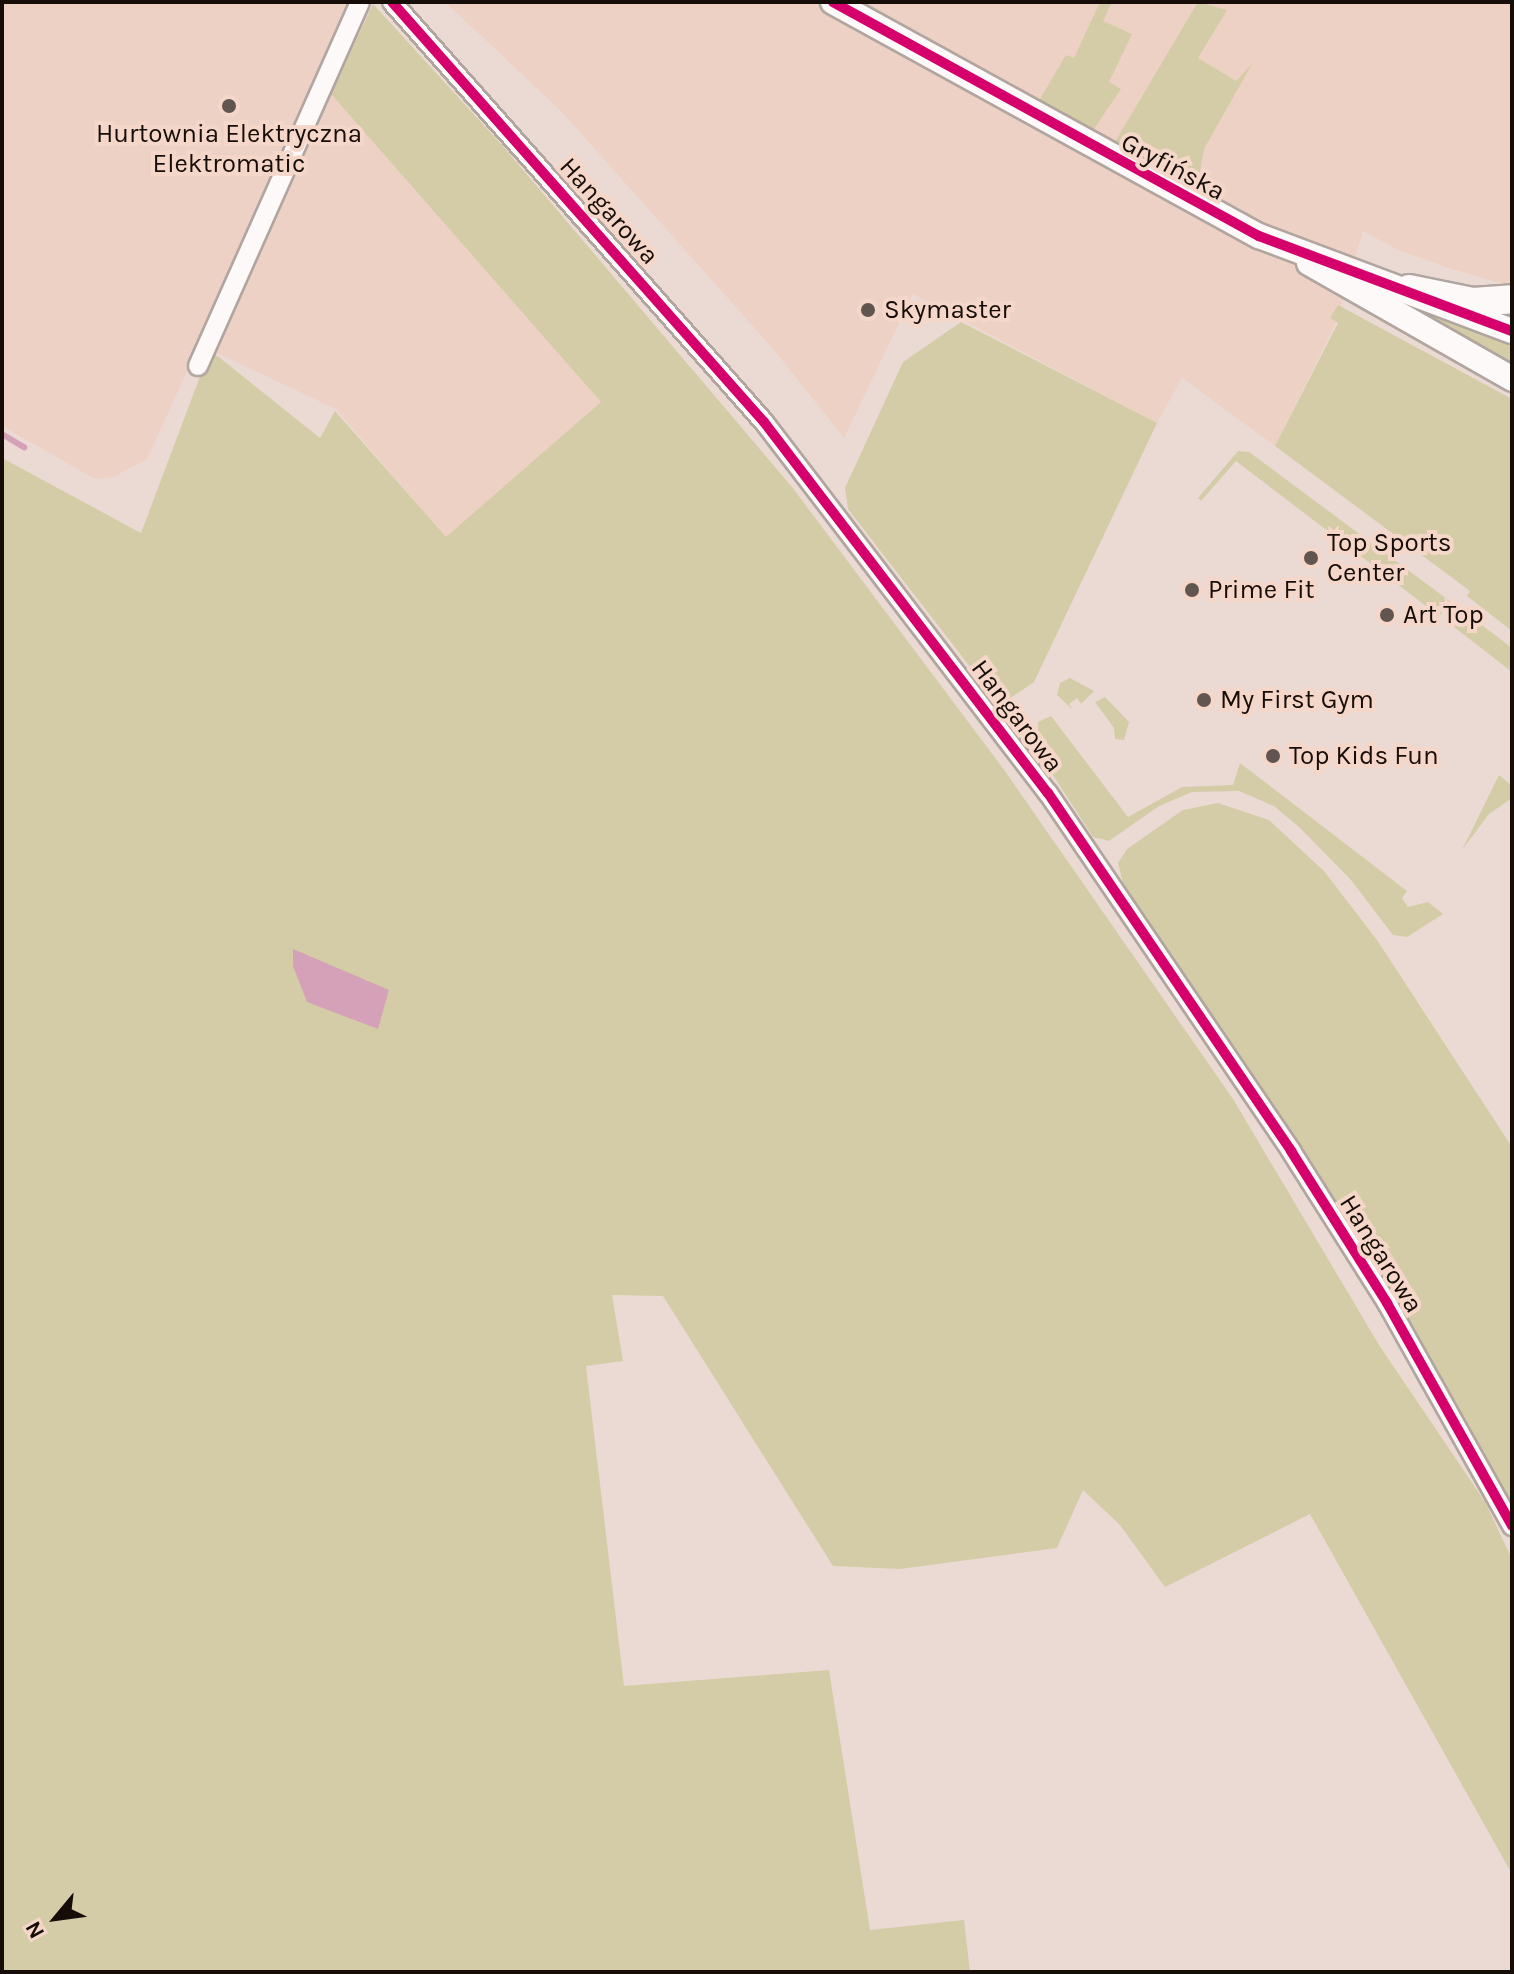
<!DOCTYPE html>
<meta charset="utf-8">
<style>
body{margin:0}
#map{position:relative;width:1514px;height:1974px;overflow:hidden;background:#ebdad3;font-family:Karla,sans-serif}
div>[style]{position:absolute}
.built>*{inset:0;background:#edd1c4}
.green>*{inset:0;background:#d4cca6}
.water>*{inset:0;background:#d5a1b8}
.stream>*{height:6px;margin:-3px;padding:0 3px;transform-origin:3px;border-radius:3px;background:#d5a1b8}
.roads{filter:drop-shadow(2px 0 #b1a59f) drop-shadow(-2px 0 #b1a59f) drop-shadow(0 2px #b1a59f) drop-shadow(0 -2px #b1a59f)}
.street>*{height:18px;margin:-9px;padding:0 9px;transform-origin:9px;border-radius:9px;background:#fcf9f8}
.secondary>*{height:24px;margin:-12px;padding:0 12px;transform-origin:12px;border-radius:12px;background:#fcf9f8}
.primary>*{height:28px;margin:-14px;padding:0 14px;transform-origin:14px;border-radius:14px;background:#fcf9f8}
.cycleway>*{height:10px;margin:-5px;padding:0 5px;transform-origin:5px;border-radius:5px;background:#d6006c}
.dots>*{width:22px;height:22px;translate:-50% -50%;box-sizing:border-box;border:4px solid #f5d7c9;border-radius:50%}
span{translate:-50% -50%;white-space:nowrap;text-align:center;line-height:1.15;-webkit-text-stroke:8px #f5d7c9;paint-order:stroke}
.poi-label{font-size:26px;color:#160d08}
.left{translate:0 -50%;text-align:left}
.street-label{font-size:26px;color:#160d08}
.frame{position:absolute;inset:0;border:4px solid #160d08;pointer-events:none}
.north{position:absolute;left:16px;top:1878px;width:80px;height:80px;-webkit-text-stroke:6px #f5d7c9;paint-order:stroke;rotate:241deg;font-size:22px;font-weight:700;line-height:32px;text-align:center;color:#160d08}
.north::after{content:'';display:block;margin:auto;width:28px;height:36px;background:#160d08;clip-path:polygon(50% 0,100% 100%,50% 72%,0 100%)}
</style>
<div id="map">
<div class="built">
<div style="clip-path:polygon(2px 2px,356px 2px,147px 459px,113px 477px,95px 479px,2px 426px)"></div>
<div style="clip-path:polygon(445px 2px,1510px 2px,1512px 282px,1503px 284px,1452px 269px,1398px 250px,1363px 231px,1336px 323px,1275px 446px,1182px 378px,1157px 423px,913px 294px,844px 438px,774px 350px,561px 111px)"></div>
<div style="clip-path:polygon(331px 94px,602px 403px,446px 538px,336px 409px,210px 350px)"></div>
</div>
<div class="green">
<div style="clip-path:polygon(1100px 2px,1112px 2px,1103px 21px,1132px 34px,1109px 82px,1121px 89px,1092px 132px,1037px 104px,1066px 55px,1074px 58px)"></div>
<div style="clip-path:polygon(1198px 2px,1227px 10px,1198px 58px,1236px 81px,1252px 64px,1204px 149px,1200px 172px,1188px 184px,1112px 147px)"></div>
<div style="clip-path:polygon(373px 4px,501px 144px,792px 487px,1002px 767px,1233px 1099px,1379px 1345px,1485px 1502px,1512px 1559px,1512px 1874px,1310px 1514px,1165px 1587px,1120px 1525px,1083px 1490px,1057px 1548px,900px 1569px,833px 1566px,663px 1296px,612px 1295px,623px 1361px,586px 1366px,624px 1686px,829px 1670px,870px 1930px,964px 1920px,970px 1972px,2px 1972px,2px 458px,141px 533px,210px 350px,320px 438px,335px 411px,446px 537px,601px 402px,331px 94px)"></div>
<div style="clip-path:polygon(1373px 288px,1512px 344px,1512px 367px)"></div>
<div style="clip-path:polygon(1338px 305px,1512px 399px,1512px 631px,1467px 596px,1470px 591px,1275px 446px,1338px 323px,1330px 318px)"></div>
<div style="clip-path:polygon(961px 322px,1157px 423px,1034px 682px,1009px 699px,981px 681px,848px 509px,845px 488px,903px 362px)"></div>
<div style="clip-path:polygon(1238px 451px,1249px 452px,1451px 602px,1439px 616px,1236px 461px,1201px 501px,1198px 498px)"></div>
<div style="clip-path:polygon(1461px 609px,1512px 648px,1512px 672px,1450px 624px)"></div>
<div style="clip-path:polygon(1070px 678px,1094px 691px,1081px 704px,1077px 698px,1069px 704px,1073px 710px,1057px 695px,1060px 683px)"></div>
<div style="clip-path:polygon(1105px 697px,1129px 722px,1124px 740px,1115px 739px,1114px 728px,1095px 702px)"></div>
<div style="clip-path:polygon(1051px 716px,1128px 817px,1182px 787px,1233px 785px,1240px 763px,1407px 891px,1402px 898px,1408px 907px,1428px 902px,1443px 914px,1407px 937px,1393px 935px,1351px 880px,1300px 828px,1274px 806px,1239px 791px,1192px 792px,1159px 806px,1109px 841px,1093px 837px,1038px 752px,1038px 722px)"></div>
<div style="clip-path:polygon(1499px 775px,1512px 786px,1512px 798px,1489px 814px,1462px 850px)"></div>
<div style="clip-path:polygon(1218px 803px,1269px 820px,1324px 871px,1377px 940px,1512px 1147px,1512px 1503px,1394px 1300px,1123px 883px,1118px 863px,1127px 849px,1183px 810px)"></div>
</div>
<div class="water">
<div style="clip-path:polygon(293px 949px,389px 990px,378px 1029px,307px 1002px,293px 966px)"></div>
</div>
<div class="stream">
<div style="left:2px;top:434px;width:26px;rotate:31deg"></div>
</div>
<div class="roads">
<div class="street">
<div style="left:392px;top:2px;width:561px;rotate:48.47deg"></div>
<div style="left:764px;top:422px;width:467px;rotate:52.6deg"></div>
<div style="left:1048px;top:793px;width:433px;rotate:55.8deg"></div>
<div style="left:1291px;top:1151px;width:180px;rotate:57.7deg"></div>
<div style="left:1387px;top:1303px;width:256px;rotate:60.7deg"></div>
<div style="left:198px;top:366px;width:398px;rotate:-66deg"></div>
</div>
<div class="secondary">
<div style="left:833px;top:2px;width:486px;rotate:28.8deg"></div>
<div style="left:1259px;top:236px;width:270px;rotate:20.6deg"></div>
<div style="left:1309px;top:263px;width:234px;rotate:29.7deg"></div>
</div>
<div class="primary">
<div style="left:1409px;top:289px;width:65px;rotate:11.5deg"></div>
<div style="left:1473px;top:302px;width:39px;rotate:-4deg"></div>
</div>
</div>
<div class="cycleway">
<div style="left:392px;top:2px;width:561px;rotate:48.47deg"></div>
<div style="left:764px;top:422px;width:467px;rotate:52.6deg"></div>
<div style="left:1048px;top:793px;width:433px;rotate:55.8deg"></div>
<div style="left:1291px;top:1151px;width:180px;rotate:57.7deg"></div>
<div style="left:1387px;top:1303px;width:256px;rotate:60.7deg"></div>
<div style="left:833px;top:2px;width:486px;rotate:28.8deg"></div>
<div style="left:1259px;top:236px;width:270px;rotate:20.6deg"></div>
</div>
<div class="dots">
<div style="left:229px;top:106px;background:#61554f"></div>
<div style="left:868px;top:310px;background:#61554f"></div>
<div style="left:1311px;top:558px;background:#61554f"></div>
<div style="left:1192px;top:590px;background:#61554f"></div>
<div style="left:1387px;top:615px;background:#61554f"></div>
<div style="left:1204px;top:700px;background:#61554f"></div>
<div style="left:1273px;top:756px;background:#61554f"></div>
</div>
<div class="poi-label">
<span style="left:229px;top:149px">Hurtownia Elektryczna<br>Elektromatic</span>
<span class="left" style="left:884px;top:310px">Skymaster</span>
<span class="left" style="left:1327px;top:558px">Top Sports<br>Center</span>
<span class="left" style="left:1208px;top:590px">Prime Fit</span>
<span class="left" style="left:1403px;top:615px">Art Top</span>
<span class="left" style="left:1220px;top:700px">My First Gym</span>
<span class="left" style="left:1289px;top:756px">Top Kids Fun</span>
</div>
<div class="street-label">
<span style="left:1173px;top:167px;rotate:28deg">Gryfińska</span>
<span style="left:609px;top:211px;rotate:48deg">Hangarowa</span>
<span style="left:1017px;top:716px;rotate:53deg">Hangarowa</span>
<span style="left:1381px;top:1254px;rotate:58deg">Hangarowa</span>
</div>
<div class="frame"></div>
<div class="north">N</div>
</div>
